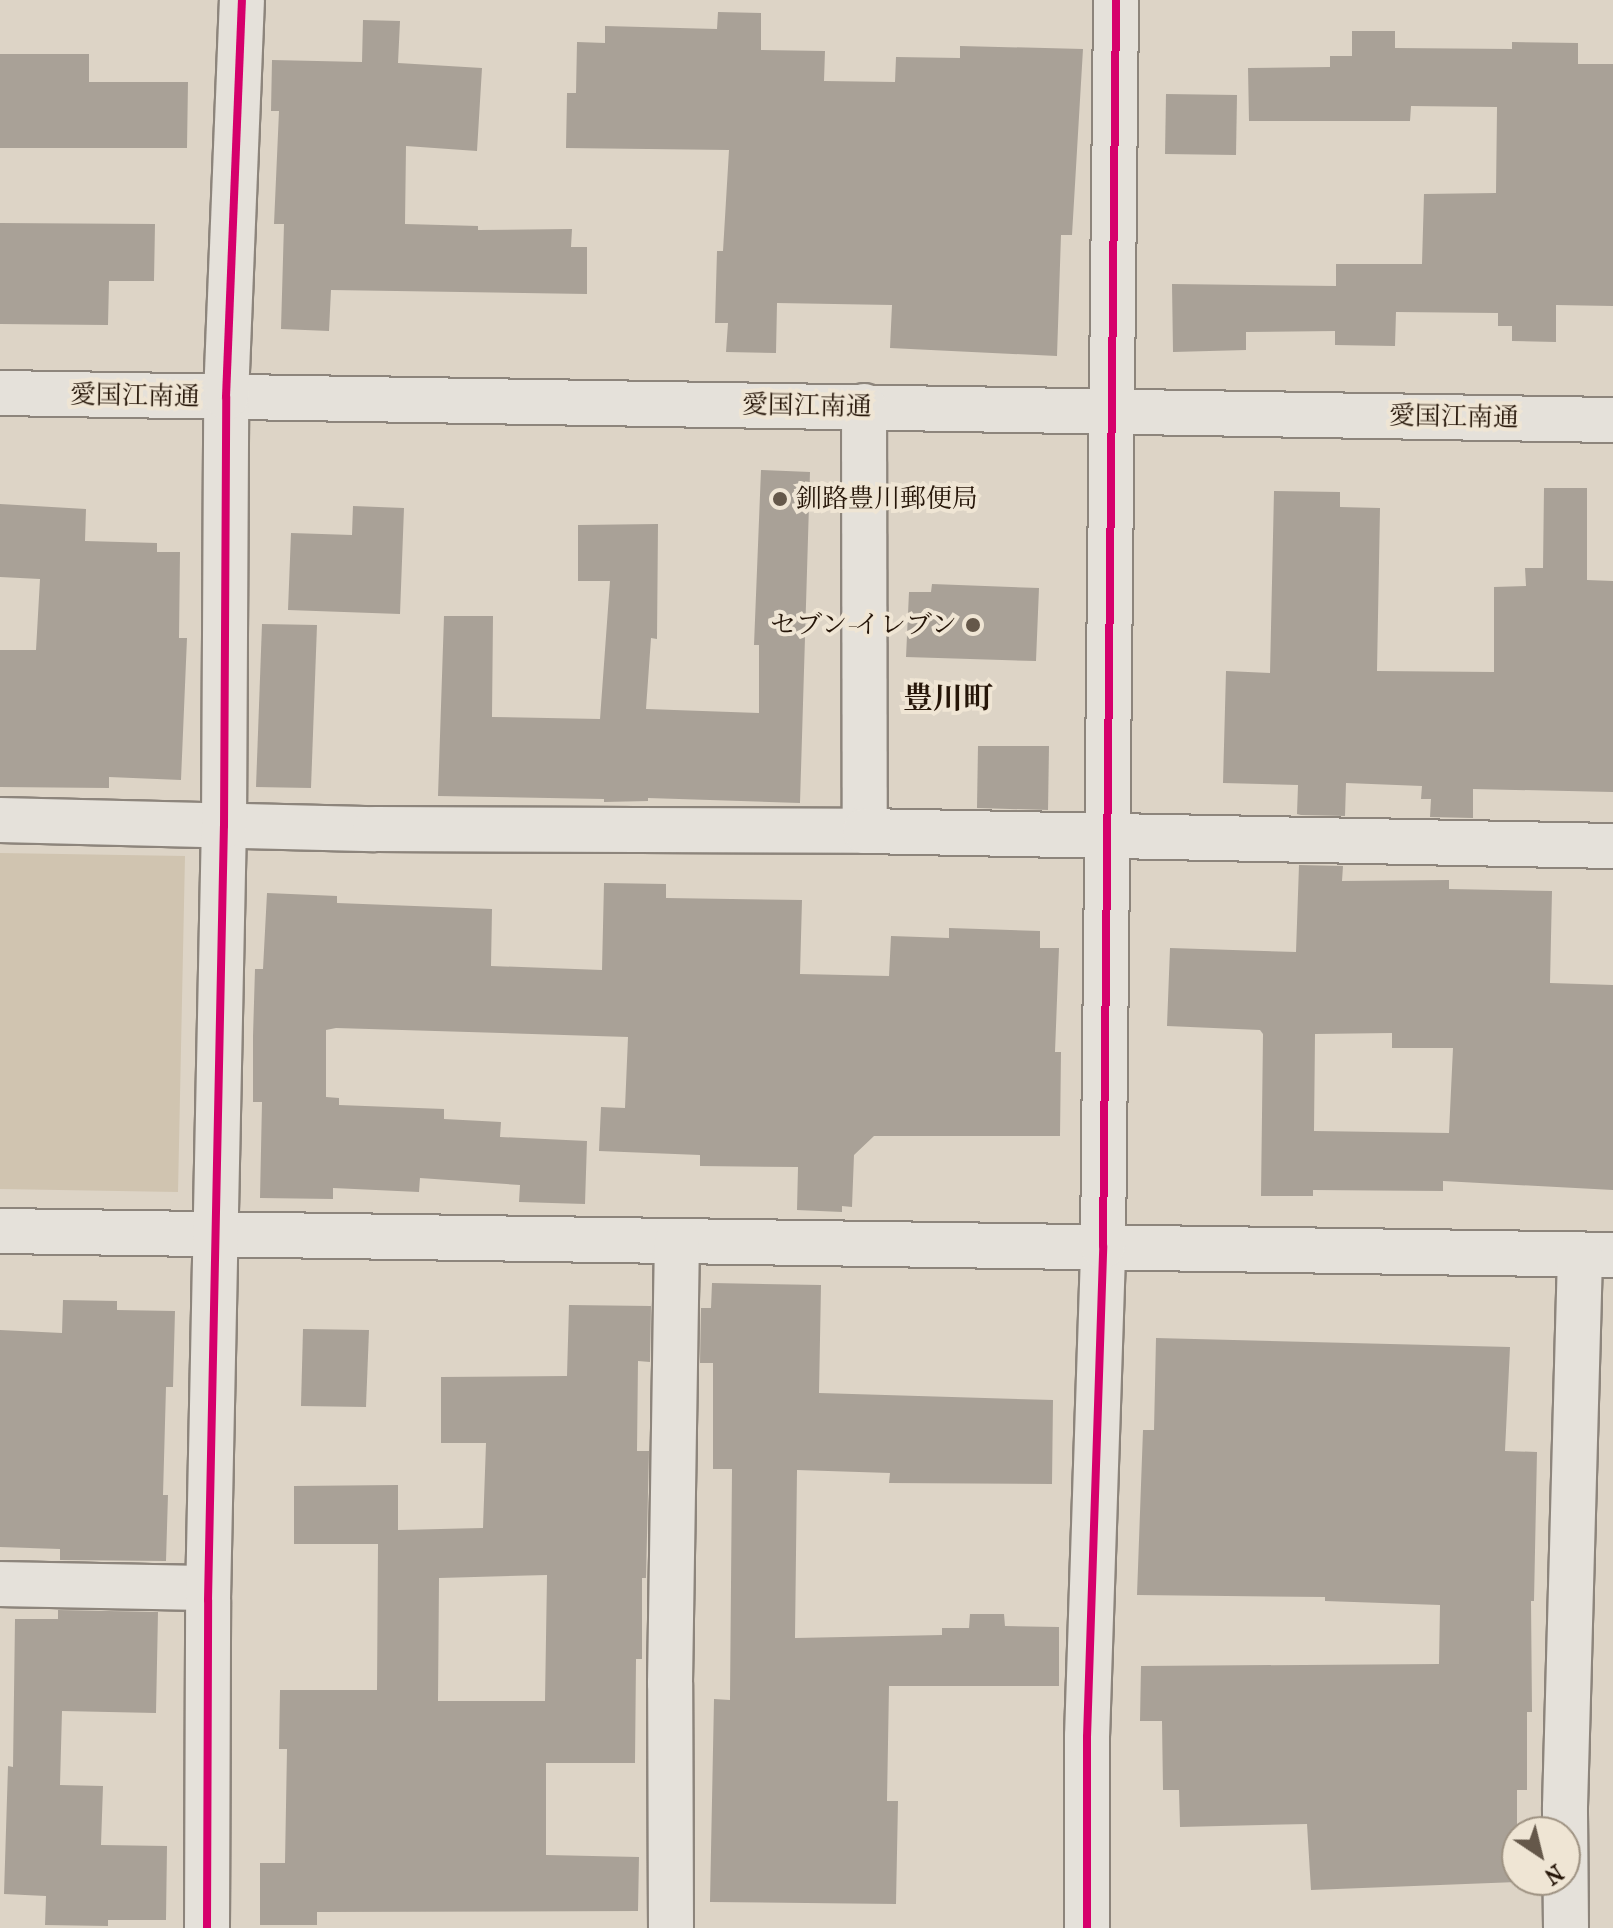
<!DOCTYPE html>
<meta charset="utf-8">
<style>
body{margin:0}
#map{position:relative;width:1613px;height:1928px;overflow:hidden;background:#ddd4c6;font-family:"IM FELL French Canon","Noto Serif JP",serif}
div>[style]{position:absolute}
.green>*{inset:0;background:#d0c4b0}
.building>*{inset:0;background:#a9a197}
.roads{filter:drop-shadow(2px 0 #8d857c) drop-shadow(-2px 0 #8d857c) drop-shadow(0 2px #8d857c) drop-shadow(0 -2px #8d857c)}
.minor>*{height:44px;margin:-22px;padding:0 22px;transform-origin:22px;border-radius:22px;background:#e5e1da}
.cycleway>*{height:8px;margin:-4px;padding:0 4px;transform-origin:4px;border-radius:4px;background:#d6006c}
.dots>*{width:22px;height:22px;translate:-50% -50%;box-sizing:border-box;border:4px solid #efe5d4;border-radius:50%}
span{translate:-50% -50%;white-space:nowrap;text-align:center;line-height:1.15;-webkit-text-stroke:8px #efe5d4;paint-order:stroke}
.street-label{font-size:26px;color:#251508}
.poi-label{font-size:26px;color:#251508}
.left{translate:0 -50%;text-align:left}
.right{translate:-100% -50%;text-align:right}
.quarter-label{font-size:30px;color:#251508;font-weight:700}
.north{position:absolute;left:1501px;top:1816px;width:80px;height:80px;box-sizing:border-box;background:#efe5d4;border:2px solid #9e9282;border-radius:50%;rotate:145deg;font-size:22px;font-weight:700;line-height:32px;text-align:center;color:#251508}
.north::after{content:'';display:block;margin:auto;width:28px;height:36px;background:#65584a;clip-path:polygon(50% 0,100% 100%,50% 72%,0 100%)}
</style>
<div id="map">
<div class="green">
<div style="clip-path:polygon(0 853px,185px 856px,178px 1192px,0 1189px)"></div>
</div>
<div class="building">
<div style="clip-path:polygon(718px 12px,761px 13px,761px 50px,825px 51px,824px 81px,895px 82px,896px 57px,960px 58px,960px 46px,1083px 49px,1072px 235px,1061px 235px,1057px 356px,890px 348px,892px 305px,777px 303px,776px 353px,726px 352px,728px 323px,715px 323px,717px 251px,723px 251px,729px 150px,566px 148px,567px 93px,576px 93px,577px 42px,605px 43px,605px 26px,717px 29px)"></div>
<div style="clip-path:polygon(363px 20px,400px 21px,398px 63px,482px 68px,477px 151px,406px 146px,405px 224px,478px 226px,478px 230px,572px 229px,571px 247px,587px 247px,587px 294px,331px 290px,329px 331px,281px 329px,284px 224px,274px 224px,279px 111px,271px 111px,272px 60px,362px 62px)"></div>
<div style="clip-path:polygon(1352px 31px,1395px 31px,1395px 48px,1512px 49px,1512px 42px,1578px 43px,1578px 64px,1613px 64px,1613px 306px,1556px 305px,1556px 342px,1512px 341px,1512px 326px,1498px 326px,1498px 313px,1396px 312px,1395px 346px,1335px 345px,1335px 331px,1246px 332px,1246px 350px,1173px 352px,1172px 284px,1336px 286px,1336px 264px,1422px 264px,1424px 194px,1496px 193px,1497px 107px,1411px 106px,1410px 121px,1249px 121px,1248px 68px,1330px 67px,1330px 56px,1352px 56px)"></div>
<div style="clip-path:polygon(0 54px,89px 54px,89px 82px,188px 82px,187px 148px,0 148px)"></div>
<div style="clip-path:polygon(1166px 94px,1237px 95px,1236px 155px,1165px 154px)"></div>
<div style="clip-path:polygon(0 223px,155px 224px,154px 281px,109px 281px,108px 325px,0 324px)"></div>
<div style="clip-path:polygon(761px 470px,810px 472px,800px 803px,648px 798px,648px 801px,604px 802px,604px 799px,438px 796px,444px 616px,493px 616px,492px 717px,600px 719px,610px 581px,578px 581px,578px 525px,658px 524px,657px 639px,651px 638px,646px 709px,759px 713px,759px 645px,754px 645px)"></div>
<div style="clip-path:polygon(1544px 488px,1587px 488px,1587px 580px,1613px 581px,1613px 792px,1473px 789px,1473px 818px,1430px 817px,1431px 799px,1421px 799px,1422px 786px,1346px 783px,1345px 816px,1301px 815px,1297px 814px,1298px 785px,1223px 783px,1226px 671px,1270px 673px,1274px 491px,1340px 492px,1340px 507px,1380px 508px,1377px 671px,1494px 672px,1494px 587px,1526px 586px,1525px 568px,1543px 568px)"></div>
<div style="clip-path:polygon(0 504px,86px 509px,85px 541px,157px 543px,157px 552px,180px 552px,179px 638px,187px 638px,181px 780px,109px 777px,109px 788px,0 787px,0 650px,36px 650px,40px 579px,0 577px)"></div>
<div style="clip-path:polygon(353px 506px,404px 508px,400px 614px,288px 610px,291px 533px,352px 535px)"></div>
<div style="clip-path:polygon(932px 584px,1039px 588px,1036px 661px,906px 657px,909px 592px,931px 592px)"></div>
<div style="clip-path:polygon(262px 624px,317px 625px,311px 788px,256px 787px)"></div>
<div style="clip-path:polygon(978px 746px,1049px 746px,1048px 810px,977px 808px)"></div>
<div style="clip-path:polygon(evenodd,1299px 865px,1343px 866px,1342px 881px,1449px 880px,1449px 889px,1552px 891px,1550px 983px,1613px 985px,1613px 1190px,1443px 1181px,1443px 1191px,1313px 1190px,1313px 1196px,1261px 1196px,1263px 1034px,1260px 1030px,1167px 1026px,1170px 948px,1296px 952px,1299px 865px,1392px 1033px,1392px 1048px,1453px 1048px,1449px 1133px,1314px 1131px,1315px 1034px,1392px 1033px)"></div>
<div style="clip-path:polygon(604px 883px,666px 884px,666px 898px,802px 900px,800px 974px,889px 976px,891px 936px,949px 938px,949px 928px,1040px 931px,1040px 948px,1059px 948px,1055px 1052px,1061px 1052px,1060px 1136px,874px 1136px,854px 1155px,852px 1207px,842px 1206px,842px 1212px,797px 1210px,798px 1167px,700px 1166px,700px 1155px,599px 1151px,601px 1107px,625px 1108px,628px 1037px,336px 1028px,326px 1030px,326px 1097px,339px 1098px,339px 1105px,444px 1109px,444px 1119px,501px 1122px,500px 1137px,587px 1141px,585px 1204px,519px 1202px,520px 1185px,420px 1178px,419px 1192px,333px 1188px,333px 1199px,260px 1198px,262px 1102px,253px 1102px,253px 1036px,255px 969px,263px 969px,267px 893px,337px 896px,337px 903px,492px 909px,491px 966px,602px 970px)"></div>
<div style="clip-path:polygon(712px 1283px,821px 1285px,819px 1393px,1053px 1400px,1052px 1484px,889px 1483px,890px 1473px,797px 1470px,795px 1638px,942px 1635px,942px 1628px,969px 1628px,970px 1614px,1004px 1614px,1005px 1626px,1059px 1627px,1059px 1686px,889px 1686px,887px 1801px,898px 1801px,896px 1904px,710px 1902px,714px 1699px,730px 1700px,732px 1469px,713px 1469px,713px 1363px,700px 1363px,701px 1308px,711px 1308px)"></div>
<div style="clip-path:polygon(63px 1300px,117px 1301px,117px 1310px,175px 1311px,173px 1387px,166px 1387px,163px 1495px,168px 1495px,166px 1561px,60px 1560px,60px 1549px,0 1547px,0 1330px,62px 1333px)"></div>
<div style="clip-path:polygon(evenodd,569px 1305px,651px 1306px,650px 1362px,638px 1361px,637px 1451px,649px 1451px,646px 1578px,642px 1578px,642px 1659px,636px 1659px,635px 1763px,546px 1763px,546px 1855px,639px 1857px,638px 1911px,317px 1912px,317px 1925px,260px 1925px,260px 1863px,285px 1863px,287px 1749px,279px 1749px,280px 1690px,377px 1690px,378px 1544px,294px 1544px,294px 1486px,398px 1485px,398px 1530px,483px 1528px,486px 1443px,441px 1443px,441px 1377px,567px 1376px,569px 1305px,547px 1575px,545px 1701px,438px 1701px,439px 1578px,547px 1575px)"></div>
<div style="clip-path:polygon(303px 1329px,369px 1330px,366px 1407px,301px 1406px)"></div>
<div style="clip-path:polygon(1156px 1338px,1510px 1347px,1505px 1451px,1537px 1452px,1534px 1601px,1531px 1601px,1532px 1712px,1527px 1712px,1527px 1790px,1517px 1790px,1517px 1882px,1311px 1890px,1307px 1824px,1180px 1827px,1179px 1790px,1163px 1790px,1162px 1721px,1140px 1721px,1141px 1666px,1439px 1664px,1440px 1605px,1325px 1601px,1325px 1597px,1137px 1595px,1143px 1430px,1154px 1430px)"></div>
<div style="clip-path:polygon(58px 1610px,158px 1612px,156px 1713px,62px 1711px,60px 1785px,103px 1786px,101px 1845px,167px 1846px,166px 1920px,108px 1920px,108px 1926px,45px 1925px,46px 1896px,4px 1894px,8px 1766px,13px 1767px,15px 1619px,58px 1619px)"></div>
</div>
<div class="roads">
<div class="minor">
<div style="left:0;top:393px;width:1613px;rotate:0.96deg"></div>
<div style="left:864px;top:406px;width:425px;rotate:89.9deg"></div>
<div style="left:0;top:820px;width:375px;rotate:1.4deg"></div>
<div style="left:375px;top:829px;width:490px;rotate:0.2deg"></div>
<div style="left:865px;top:831px;width:748px;rotate:1.15deg"></div>
<div style="left:0;top:1231px;width:1613px;rotate:0.85deg"></div>
<div style="left:0;top:1584px;width:208px;rotate:1.1deg"></div>
<div style="left:207px;top:1928px;width:328px;rotate:-89.8deg"></div>
<div style="left:208px;top:1600px;width:774px;rotate:-88.82deg"></div>
<div style="left:224px;top:826px;width:429px;rotate:-89.7deg"></div>
<div style="left:226px;top:397px;width:397px;rotate:-87.7deg"></div>
<div style="left:671px;top:1928px;width:245px;rotate:-90.2deg"></div>
<div style="left:670px;top:1683px;width:442px;rotate:-89.1deg"></div>
<div style="left:1087px;top:1928px;width:191px;rotate:-90deg"></div>
<div style="left:1087px;top:1737px;width:491px;rotate:-88.1deg"></div>
<div style="left:1103px;top:1246px;width:1246px;rotate:-89.4deg"></div>
<div style="left:1566px;top:1928px;width:121px;rotate:-90.5deg"></div>
<div style="left:1565px;top:1807px;width:552px;rotate:-88.44deg"></div>
</div>
</div>
<div class="cycleway">
<div style="left:207px;top:1928px;width:328px;rotate:-89.8deg"></div>
<div style="left:208px;top:1600px;width:774px;rotate:-88.82deg"></div>
<div style="left:224px;top:826px;width:429px;rotate:-89.7deg"></div>
<div style="left:226px;top:397px;width:397px;rotate:-87.7deg"></div>
<div style="left:1087px;top:1928px;width:191px;rotate:-90deg"></div>
<div style="left:1087px;top:1737px;width:491px;rotate:-88.1deg"></div>
<div style="left:1103px;top:1246px;width:1246px;rotate:-89.4deg"></div>
</div>
<div class="dots">
<div style="left:780px;top:499px;background:#65584a"></div>
<div style="left:973px;top:625px;background:#65584a"></div>
</div>
<div class="street-label">
<span style="left:135px;top:396px;rotate:1deg">愛国江南通</span>
<span style="left:807px;top:406px;rotate:1deg">愛国江南通</span>
<span style="left:1454px;top:417px;rotate:1deg">愛国江南通</span>
</div>
<div class="poi-label">
<span class="left" style="left:796px;top:499px">釧路豊川郵便局</span>
<span class="right" style="left:957px;top:625px">セブン-イレブン</span>
</div>
<div class="quarter-label">
<span style="left:948px;top:699px">豊川町</span>
</div>
<div class="north">N</div>
</div>
